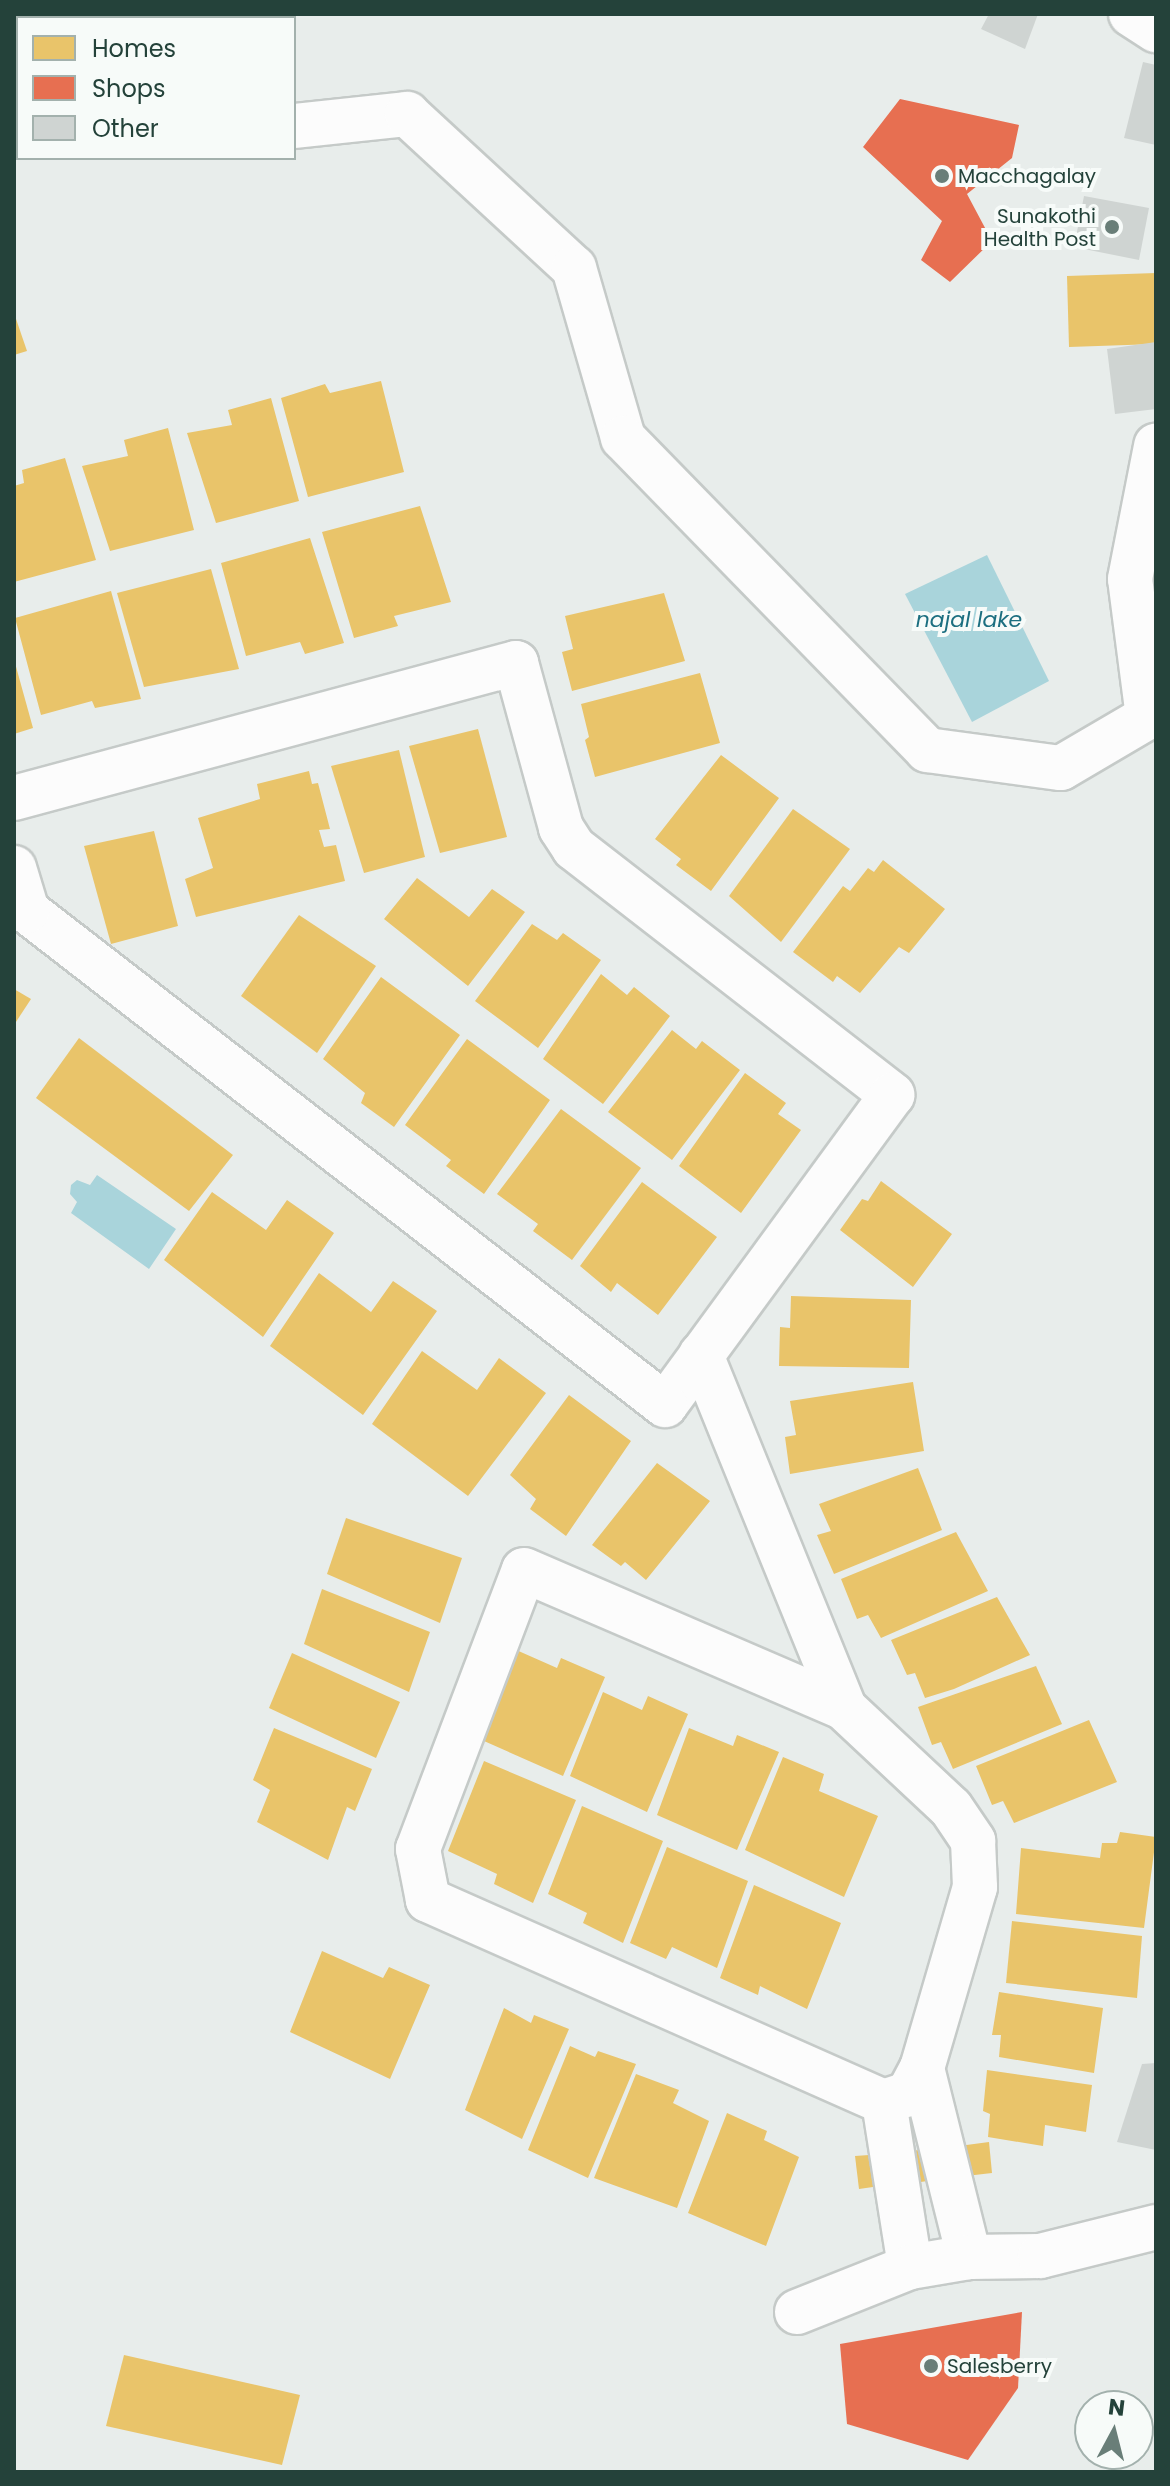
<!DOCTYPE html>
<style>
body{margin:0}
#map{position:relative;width:1170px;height:2486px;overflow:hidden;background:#e8edeb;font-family:Poppins,sans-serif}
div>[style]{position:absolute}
.water>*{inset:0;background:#a9d4db}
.homes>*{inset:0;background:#e9c46a}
.shops>*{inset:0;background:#e76f51}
.building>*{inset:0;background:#cfd4d2}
.roads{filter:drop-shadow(2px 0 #c5cac8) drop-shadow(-2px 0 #c5cac8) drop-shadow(0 2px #c5cac8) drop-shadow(0 -2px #c5cac8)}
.minor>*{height:44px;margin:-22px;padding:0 22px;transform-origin:22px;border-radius:22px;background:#fcfcfc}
.dots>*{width:22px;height:22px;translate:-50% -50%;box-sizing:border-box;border:4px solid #f7fbf9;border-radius:50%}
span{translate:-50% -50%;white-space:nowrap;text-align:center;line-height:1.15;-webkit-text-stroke:8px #f7fbf9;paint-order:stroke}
.poi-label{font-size:20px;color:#24423a}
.left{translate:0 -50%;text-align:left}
.right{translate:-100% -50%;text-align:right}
.water-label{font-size:22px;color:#1c6f80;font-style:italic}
.frame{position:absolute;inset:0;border:16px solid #24423a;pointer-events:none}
.legend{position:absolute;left:16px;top:16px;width:280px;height:144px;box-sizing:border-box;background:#f7fbf9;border:2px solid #a3b1ad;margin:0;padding:10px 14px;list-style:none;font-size:24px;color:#24423a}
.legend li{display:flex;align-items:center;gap:16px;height:40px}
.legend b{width:40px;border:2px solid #a3b1ad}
.north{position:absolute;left:1074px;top:2390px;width:80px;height:80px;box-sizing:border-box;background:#f7fbf9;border:2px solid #a3b1ad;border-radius:50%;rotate:7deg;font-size:22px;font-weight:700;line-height:32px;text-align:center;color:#24423a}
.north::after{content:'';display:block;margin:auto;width:28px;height:36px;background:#697e78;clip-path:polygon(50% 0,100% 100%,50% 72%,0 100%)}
</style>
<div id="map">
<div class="water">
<div style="clip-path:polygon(987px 555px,1049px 681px,972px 722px,905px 594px)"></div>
<div style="clip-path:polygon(97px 1175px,176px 1229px,149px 1269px,71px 1213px,77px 1202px,70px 1194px,71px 1185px,77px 1180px,90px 1185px)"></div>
</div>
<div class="homes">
<div style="clip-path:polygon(1156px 273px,1156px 344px,1069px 347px,1067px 276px)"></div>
<div style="clip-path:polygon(14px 313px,27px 351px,14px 355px)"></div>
<div style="clip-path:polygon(381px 381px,404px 472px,308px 497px,281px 398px,325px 384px,330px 393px)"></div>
<div style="clip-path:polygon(271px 398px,299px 501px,216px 523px,187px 433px,232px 425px,228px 410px)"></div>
<div style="clip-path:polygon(168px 428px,194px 530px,110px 551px,82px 466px,128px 456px,124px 440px)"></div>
<div style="clip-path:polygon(65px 458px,96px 560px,14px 582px,14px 486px,24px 483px,22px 470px)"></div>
<div style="clip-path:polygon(420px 506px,451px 602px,394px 616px,398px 626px,354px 638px,322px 532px)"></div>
<div style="clip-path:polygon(310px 538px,344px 643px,305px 654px,300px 642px,246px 656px,221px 563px)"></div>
<div style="clip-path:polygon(211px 569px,239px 669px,144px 687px,117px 593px)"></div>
<div style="clip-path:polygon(111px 591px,141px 699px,95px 708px,92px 701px,41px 715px,15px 618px)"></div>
<div style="clip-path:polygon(664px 593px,685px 661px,572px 691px,562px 652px,573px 649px,565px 616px)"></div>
<div style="clip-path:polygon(15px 663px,33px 728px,14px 734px,14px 664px)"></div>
<div style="clip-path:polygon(700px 673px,720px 743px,595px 777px,585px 740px,589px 737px,581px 704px)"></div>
<div style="clip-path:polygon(478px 729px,507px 837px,440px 853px,409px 746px)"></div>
<div style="clip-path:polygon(399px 750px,425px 857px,364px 873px,331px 766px)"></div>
<div style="clip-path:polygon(721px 755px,779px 798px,711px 891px,676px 865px,681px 859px,655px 839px)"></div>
<div style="clip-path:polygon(309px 771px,312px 784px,318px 783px,330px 829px,319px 830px,324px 847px,336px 845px,345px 881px,196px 917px,185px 879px,213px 868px,198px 818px,260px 799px,257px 784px)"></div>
<div style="clip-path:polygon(793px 809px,850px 849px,781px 942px,729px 896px)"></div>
<div style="clip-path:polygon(154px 831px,178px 926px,111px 944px,84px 846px)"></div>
<div style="clip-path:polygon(883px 860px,945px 909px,909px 953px,899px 947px,860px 993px,837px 976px,833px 982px,793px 952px,843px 886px,850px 891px,868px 868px,874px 872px)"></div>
<div style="clip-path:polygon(417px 878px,469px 917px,492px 889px,525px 912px,468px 986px,384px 919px)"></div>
<div style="clip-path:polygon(299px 915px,376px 966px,317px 1053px,241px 996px)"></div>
<div style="clip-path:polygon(532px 924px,557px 940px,563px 933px,601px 960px,538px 1048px,475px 1001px)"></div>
<div style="clip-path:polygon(601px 974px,627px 995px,634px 987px,670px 1016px,603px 1104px,543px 1059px)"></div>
<div style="clip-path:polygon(381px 977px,460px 1035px,394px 1127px,361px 1103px,365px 1093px,323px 1059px)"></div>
<div style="clip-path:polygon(14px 989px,31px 999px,14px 1025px)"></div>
<div style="clip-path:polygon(672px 1030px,696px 1049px,702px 1041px,740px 1070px,672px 1160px,608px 1112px)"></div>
<div style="clip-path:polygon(79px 1038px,233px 1155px,189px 1211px,36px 1098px)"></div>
<div style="clip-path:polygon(467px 1039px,550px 1100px,484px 1194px,446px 1166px,451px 1160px,405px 1125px)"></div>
<div style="clip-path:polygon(745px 1073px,786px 1103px,778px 1114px,801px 1130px,741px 1213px,679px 1166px)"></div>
<div style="clip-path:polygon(561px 1109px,641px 1168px,572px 1260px,533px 1231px,538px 1224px,497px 1194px)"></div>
<div style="clip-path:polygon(881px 1181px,952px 1234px,913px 1287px,840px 1230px,862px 1199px,868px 1201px)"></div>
<div style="clip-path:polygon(642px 1182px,717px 1237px,658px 1315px,617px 1283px,611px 1292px,580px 1266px)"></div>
<div style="clip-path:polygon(212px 1192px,266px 1230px,287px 1200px,334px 1233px,263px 1337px,164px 1260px)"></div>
<div style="clip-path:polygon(319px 1273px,371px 1312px,393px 1281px,437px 1311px,363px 1415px,270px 1346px)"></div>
<div style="clip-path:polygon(791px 1296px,911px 1300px,909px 1368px,779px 1366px,780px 1327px,790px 1328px)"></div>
<div style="clip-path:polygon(422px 1351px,477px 1390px,499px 1358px,546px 1393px,468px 1496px,372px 1424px)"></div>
<div style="clip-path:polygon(913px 1382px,924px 1451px,790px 1474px,785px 1437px,796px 1435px,790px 1401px)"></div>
<div style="clip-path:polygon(569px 1395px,631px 1441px,566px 1536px,530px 1509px,536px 1499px,510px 1475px)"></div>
<div style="clip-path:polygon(657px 1463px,710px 1501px,646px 1580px,625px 1562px,621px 1566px,592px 1545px)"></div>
<div style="clip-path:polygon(918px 1468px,942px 1530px,834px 1574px,817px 1535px,831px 1531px,819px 1504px)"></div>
<div style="clip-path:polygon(346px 1518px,462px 1558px,440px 1623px,327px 1574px)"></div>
<div style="clip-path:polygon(956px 1532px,988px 1591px,881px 1638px,868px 1615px,857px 1619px,841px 1579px)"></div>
<div style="clip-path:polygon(322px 1589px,430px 1632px,409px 1692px,304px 1644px)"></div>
<div style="clip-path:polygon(997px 1597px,1030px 1655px,954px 1689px,925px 1698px,915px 1673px,907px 1675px,891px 1640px)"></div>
<div style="clip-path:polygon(514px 1649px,557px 1668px,561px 1658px,605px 1677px,563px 1776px,484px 1741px)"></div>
<div style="clip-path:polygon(292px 1653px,400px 1702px,376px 1758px,269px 1708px)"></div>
<div style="clip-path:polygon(1036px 1666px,1062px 1724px,953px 1769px,941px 1742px,932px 1745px,918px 1707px)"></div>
<div style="clip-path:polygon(603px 1692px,642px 1710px,648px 1696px,688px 1714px,647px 1812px,570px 1776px)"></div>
<div style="clip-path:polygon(1089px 1720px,1117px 1782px,1014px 1823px,1003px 1801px,992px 1805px,976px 1766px)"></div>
<div style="clip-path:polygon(274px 1728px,372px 1769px,355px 1811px,347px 1807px,328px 1860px,257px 1822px,270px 1790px,253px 1780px)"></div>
<div style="clip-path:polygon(689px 1728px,733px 1746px,737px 1735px,779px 1752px,737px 1850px,657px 1815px)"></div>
<div style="clip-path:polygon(783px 1757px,824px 1774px,819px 1791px,878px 1816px,844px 1897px,745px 1850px)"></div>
<div style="clip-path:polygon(484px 1761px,576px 1800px,533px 1903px,494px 1884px,497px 1874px,448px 1851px)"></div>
<div style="clip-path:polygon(582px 1806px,663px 1841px,623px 1943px,583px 1923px,587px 1913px,548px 1894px)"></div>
<div style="clip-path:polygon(1120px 1832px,1156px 1837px,1144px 1928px,1016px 1914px,1021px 1848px,1100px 1858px,1102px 1843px,1117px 1843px)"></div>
<div style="clip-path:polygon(667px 1847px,748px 1881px,717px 1968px,672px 1947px,666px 1959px,630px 1943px)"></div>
<div style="clip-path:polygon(754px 1885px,841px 1923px,807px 2009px,760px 1986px,758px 1995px,720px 1978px)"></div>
<div style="clip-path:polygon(1012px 1921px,1142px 1936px,1137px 1998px,1006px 1983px)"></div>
<div style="clip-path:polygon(322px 1951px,383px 1978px,389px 1967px,430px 1985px,390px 2079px,290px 2032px)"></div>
<div style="clip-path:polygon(999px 1992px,1103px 2008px,1094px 2073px,999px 2057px,1001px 2035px,992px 2035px)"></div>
<div style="clip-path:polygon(504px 2008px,531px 2023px,534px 2015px,569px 2029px,522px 2139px,465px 2110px)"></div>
<div style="clip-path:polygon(570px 2046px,595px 2057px,598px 2051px,636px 2064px,588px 2178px,528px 2150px)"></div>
<div style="clip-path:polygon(987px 2070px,1092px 2085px,1086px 2132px,1045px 2125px,1043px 2146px,988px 2137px,990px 2114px,983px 2111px)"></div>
<div style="clip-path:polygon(636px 2074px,679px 2090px,673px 2103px,709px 2121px,677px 2208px,594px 2178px)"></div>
<div style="clip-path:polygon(727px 2113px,767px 2131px,764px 2140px,799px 2157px,766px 2246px,688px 2213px)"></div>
<div style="clip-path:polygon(989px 2142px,992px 2173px,966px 2176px,959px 2146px)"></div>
<div style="clip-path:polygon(935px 2148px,940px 2179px,908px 2184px,903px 2152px)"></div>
<div style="clip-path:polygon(883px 2154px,887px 2185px,859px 2189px,855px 2156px)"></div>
<div style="clip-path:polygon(124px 2355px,300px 2395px,282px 2465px,106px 2426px)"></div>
</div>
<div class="shops">
<div style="clip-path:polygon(900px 99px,1019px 125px,1012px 158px,967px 194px,992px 241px,950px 282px,921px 260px,942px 221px,863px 147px)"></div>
<div style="clip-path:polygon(1022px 2312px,1018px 2388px,968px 2460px,847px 2424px,840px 2344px)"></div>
</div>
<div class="building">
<div style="clip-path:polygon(989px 14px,1038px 14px,1025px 49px,981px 29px)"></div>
<div style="clip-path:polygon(1143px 62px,1156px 65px,1156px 145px,1124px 138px)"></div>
<div style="clip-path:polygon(1084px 196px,1149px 208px,1139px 260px,1074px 247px)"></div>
<div style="clip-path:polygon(1156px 342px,1156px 409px,1115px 414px,1107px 349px)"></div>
<div style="clip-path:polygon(1156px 2063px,1156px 2150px,1117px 2142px,1142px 2064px)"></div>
</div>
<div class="roads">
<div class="minor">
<div style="left:1131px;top:14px;width:30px;rotate:33deg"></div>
<div style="left:294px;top:126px;width:114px;rotate:-6.1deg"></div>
<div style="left:407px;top:114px;width:227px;rotate:42.7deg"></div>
<div style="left:574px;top:268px;width:177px;rotate:73.9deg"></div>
<div style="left:623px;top:438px;width:436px;rotate:45.7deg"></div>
<div style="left:927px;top:750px;width:135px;rotate:7.7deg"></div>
<div style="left:1061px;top:768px;width:101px;rotate:-30.4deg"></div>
<div style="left:1148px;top:717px;width:139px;rotate:-97.4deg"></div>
<div style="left:1130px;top:579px;width:136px;rotate:-78.9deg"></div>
<div style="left:14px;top:131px;width:4px;rotate:-27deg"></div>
<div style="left:14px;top:798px;width:520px;rotate:-15.05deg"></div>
<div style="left:516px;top:663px;width:171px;rotate:74.7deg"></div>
<div style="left:561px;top:828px;width:24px;rotate:57deg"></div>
<div style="left:574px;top:848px;width:403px;rotate:37.8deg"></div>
<div style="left:892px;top:1095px;width:384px;rotate:126.2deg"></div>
<div style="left:665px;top:1405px;width:807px;rotate:-142.25deg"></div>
<div style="left:27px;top:911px;width:45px;rotate:-106.8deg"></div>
<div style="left:701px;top:1355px;width:381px;rotate:67.9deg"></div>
<div style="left:524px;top:1570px;width:348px;rotate:23.3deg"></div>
<div style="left:844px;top:1708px;width:146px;rotate:43.1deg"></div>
<div style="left:951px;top:1808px;width:40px;rotate:56deg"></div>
<div style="left:973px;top:1841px;width:46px;rotate:87.5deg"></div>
<div style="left:975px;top:1887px;width:189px;rotate:106.3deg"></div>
<div style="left:922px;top:2068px;width:30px;rotate:118deg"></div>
<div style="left:908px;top:2094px;width:25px;rotate:162deg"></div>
<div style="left:884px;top:2102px;width:499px;rotate:-156.1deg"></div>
<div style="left:428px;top:1900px;width:52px;rotate:-101.1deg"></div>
<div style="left:418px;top:1849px;width:298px;rotate:-69.2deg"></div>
<div style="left:922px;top:2068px;width:195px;rotate:76deg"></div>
<div style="left:884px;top:2102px;width:167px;rotate:81deg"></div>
<div style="left:797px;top:2312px;width:122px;rotate:-21.7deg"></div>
<div style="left:910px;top:2267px;width:60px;rotate:-9.6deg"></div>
<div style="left:969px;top:2257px;width:71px;rotate:-0.8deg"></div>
<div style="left:1040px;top:2256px;width:120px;rotate:-14deg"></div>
</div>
</div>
<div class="dots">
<div style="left:942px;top:176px;background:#697e78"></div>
<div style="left:1112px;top:227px;background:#697e78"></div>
<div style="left:931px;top:2366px;background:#697e78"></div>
</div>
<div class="poi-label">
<span class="left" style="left:958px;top:176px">Macchagalay</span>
<span class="right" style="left:1096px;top:228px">Sunakothi<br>Health Post</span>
<span class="left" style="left:947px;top:2366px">Salesberry</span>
</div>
<div class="water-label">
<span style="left:969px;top:620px">najal lake</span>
</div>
<div class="frame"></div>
<ul class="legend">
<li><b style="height:22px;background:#e9c46a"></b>Homes</li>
<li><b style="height:22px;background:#e76f51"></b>Shops</li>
<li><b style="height:22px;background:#cfd4d2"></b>Other</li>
</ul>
<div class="north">N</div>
</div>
